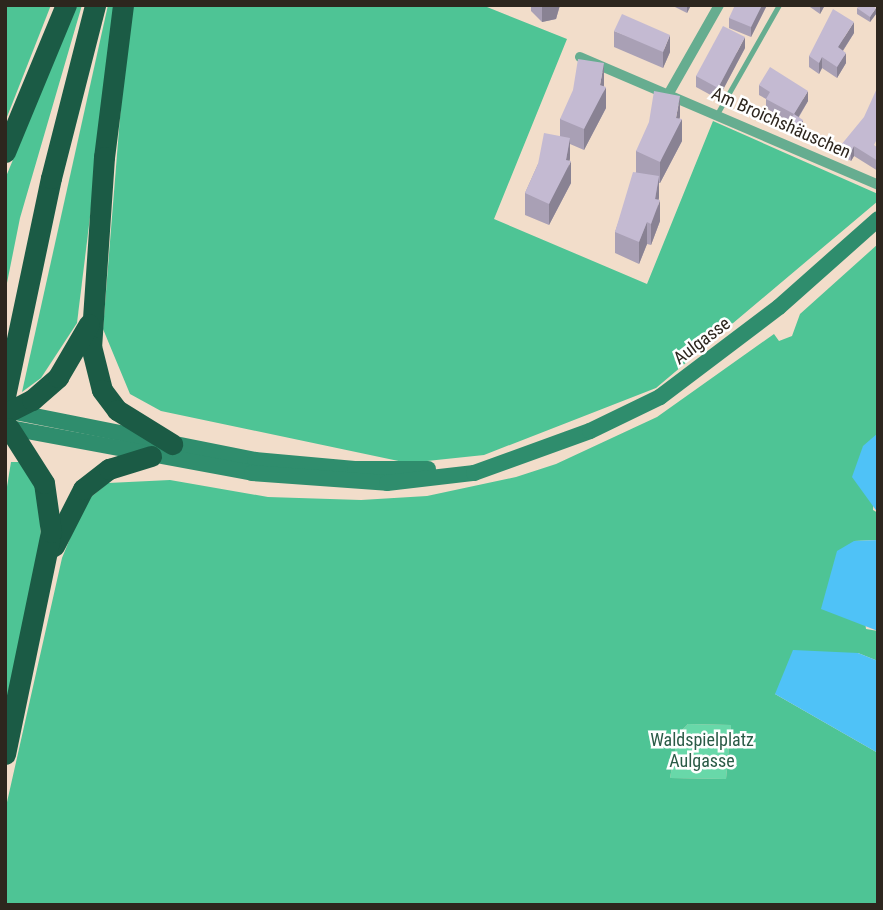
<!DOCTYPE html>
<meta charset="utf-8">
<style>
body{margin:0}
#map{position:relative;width:883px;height:910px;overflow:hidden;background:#f2ddca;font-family:"Roboto Condensed",sans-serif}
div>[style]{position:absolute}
.green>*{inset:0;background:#68d8a9}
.forest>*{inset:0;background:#4ec495}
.water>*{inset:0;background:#4fc2f7}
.lane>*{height:5px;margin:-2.5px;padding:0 2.5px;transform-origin:2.5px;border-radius:2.5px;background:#66ad90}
.street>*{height:10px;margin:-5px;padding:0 5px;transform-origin:5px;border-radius:5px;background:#66ad90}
.secondary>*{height:16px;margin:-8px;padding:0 8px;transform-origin:8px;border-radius:8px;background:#2f8d6d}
.highway>*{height:21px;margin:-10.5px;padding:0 10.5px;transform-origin:10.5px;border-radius:10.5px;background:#1b5b45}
.wall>*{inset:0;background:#a9a0b5}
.shaded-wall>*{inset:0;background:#898293}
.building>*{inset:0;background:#c4bad2}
span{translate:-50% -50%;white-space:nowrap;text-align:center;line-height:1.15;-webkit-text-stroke:5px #fff;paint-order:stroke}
.street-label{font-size:18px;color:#2d261e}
.park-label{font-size:18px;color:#2b5b47}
.frame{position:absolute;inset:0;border:7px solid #2d261e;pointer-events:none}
</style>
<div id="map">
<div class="green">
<div style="clip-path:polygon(688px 724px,731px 725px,726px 779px,670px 778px,678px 734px)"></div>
</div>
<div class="forest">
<div style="clip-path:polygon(5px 5px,51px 5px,5px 122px)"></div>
<div style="clip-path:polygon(77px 5px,82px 5px,20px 218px,5px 293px,5px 179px)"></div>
<div style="clip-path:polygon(108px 5px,116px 5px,77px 323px,41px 378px,22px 392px)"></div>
<div style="clip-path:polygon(129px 5px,482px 5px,567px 39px,494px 219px,647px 284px,713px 121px,878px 194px,878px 201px,656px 388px,484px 455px,408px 463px,161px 411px,130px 394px,103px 329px)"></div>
<div style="clip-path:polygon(evenodd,878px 244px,878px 433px,873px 510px,878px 513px,878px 540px,854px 541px,866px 629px,878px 631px,878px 661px,858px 653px,775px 694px,878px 753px,878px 905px,5px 905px,5px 811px,62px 558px,85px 502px,108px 483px,170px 480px,268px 497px,361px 500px,427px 496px,516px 477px,556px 464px,657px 417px,774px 334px,779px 341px,792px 336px,800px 314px,878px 244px,688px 724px,731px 725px,726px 779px,670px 778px,678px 734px,688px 724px)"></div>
<div style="clip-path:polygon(11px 462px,25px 462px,38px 490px,42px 554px,5px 716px,5px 499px)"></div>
</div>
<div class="water">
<div style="clip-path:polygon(878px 433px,878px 513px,852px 477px,863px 446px)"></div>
<div style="clip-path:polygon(878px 540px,878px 631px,821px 609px,837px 551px,854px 541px)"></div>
<div style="clip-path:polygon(793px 650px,858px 653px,878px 661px,878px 753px,775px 694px)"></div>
</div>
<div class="lane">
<div style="left:717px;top:114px;width:125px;rotate:-60.4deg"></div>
</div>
<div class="street">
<div style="left:580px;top:57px;width:324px;rotate:23.2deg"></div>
<div style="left:669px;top:93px;width:101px;rotate:-60.4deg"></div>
</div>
<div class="secondary">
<div style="left:5px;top:410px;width:255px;rotate:11.3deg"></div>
<div style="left:255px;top:460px;width:100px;rotate:5.1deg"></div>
<div style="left:355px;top:469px;width:73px"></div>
<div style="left:5px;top:427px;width:251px;rotate:10.5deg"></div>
<div style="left:252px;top:473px;width:135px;rotate:4.2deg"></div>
<div style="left:387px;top:483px;width:88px;rotate:-6.6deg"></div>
<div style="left:474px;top:473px;width:123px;rotate:-19.9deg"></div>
<div style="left:590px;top:431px;width:78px;rotate:-25.9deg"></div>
<div style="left:660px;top:397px;width:149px;rotate:-37.1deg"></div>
<div style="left:779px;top:307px;width:132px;rotate:-41.6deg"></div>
</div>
<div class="highway">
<div style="left:123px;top:5px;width:153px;rotate:97.1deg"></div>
<div style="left:104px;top:157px;width:189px;rotate:93.9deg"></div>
<div style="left:91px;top:346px;width:45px;rotate:76deg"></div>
<div style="left:102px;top:390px;width:25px;rotate:53deg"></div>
<div style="left:117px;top:410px;width:65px;rotate:31.7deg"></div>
<div style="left:5px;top:152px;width:159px;rotate:-67.5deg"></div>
<div style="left:5px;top:396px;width:223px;rotate:-78.1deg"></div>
<div style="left:51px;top:178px;width:179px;rotate:-75.7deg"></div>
<div style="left:10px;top:411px;width:25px;rotate:-27deg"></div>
<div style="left:32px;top:400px;width:35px;rotate:-41deg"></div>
<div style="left:58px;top:377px;width:61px;rotate:-59.7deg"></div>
<div style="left:54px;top:546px;width:64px;rotate:-63deg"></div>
<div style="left:83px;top:489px;width:33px;rotate:-38deg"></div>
<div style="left:109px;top:469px;width:44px;rotate:-17.2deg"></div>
<div style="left:5px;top:754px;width:227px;rotate:-78.3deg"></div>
<div style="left:51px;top:532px;width:49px;rotate:-98.1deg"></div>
<div style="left:44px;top:483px;width:65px;rotate:-122.5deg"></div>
</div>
<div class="wall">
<div style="clip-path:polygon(531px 5px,560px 5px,556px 19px,542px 22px,531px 11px)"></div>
<div style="clip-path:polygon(671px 5px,691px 5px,687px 13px)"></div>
<div style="clip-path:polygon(767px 5px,751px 37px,729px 28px,729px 18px)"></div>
<div style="clip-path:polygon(810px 5px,825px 5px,820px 14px,810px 7px)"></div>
<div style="clip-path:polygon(857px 8px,876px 14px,870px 22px,857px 14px)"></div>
<div style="clip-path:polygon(614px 31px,670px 52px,663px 68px,614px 47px)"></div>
<div style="clip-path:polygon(854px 33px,843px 51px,846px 63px,837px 78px,822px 68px,819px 74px,809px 67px,809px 56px)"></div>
<div style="clip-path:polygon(745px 48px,718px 99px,696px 87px,696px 76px)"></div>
<div style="clip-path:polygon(759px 85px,808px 101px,799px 117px,803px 129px,798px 138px,788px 134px,788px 124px,789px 122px,766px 108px,766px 99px,759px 95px)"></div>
<div style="clip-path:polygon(604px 86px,606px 108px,584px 150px,570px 144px,569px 161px,571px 183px,549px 225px,525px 215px,525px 193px,538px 164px,560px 136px,560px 119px)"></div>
<div style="clip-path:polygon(679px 119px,682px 141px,660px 183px,659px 183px,658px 199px,660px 221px,651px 245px,647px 244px,639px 264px,615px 253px,615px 232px,636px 172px,636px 151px)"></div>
<div style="clip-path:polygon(841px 145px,878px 148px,878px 171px,854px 156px,851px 161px,841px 155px)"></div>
</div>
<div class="shaded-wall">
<div style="clip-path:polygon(542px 5px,560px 5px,556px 19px,542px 22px)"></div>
<div style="clip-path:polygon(687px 5px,691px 5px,687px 13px)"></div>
<div style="clip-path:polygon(762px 5px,767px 5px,751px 37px,751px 27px)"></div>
<div style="clip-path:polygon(820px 5px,825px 5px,820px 14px)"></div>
<div style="clip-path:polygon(876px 8px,876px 14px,870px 22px,870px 17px)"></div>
<div style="clip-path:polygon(854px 22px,854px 33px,838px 58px,838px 47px)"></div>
<div style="clip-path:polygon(670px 35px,670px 52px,663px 68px,663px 52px)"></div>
<div style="clip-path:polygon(745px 37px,745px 48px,718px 99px,718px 88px)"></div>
<div style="clip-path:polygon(846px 53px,846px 63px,837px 78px,837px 67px)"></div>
<div style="clip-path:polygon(822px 57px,822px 68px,819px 74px,819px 63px)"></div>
<div style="clip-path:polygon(604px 63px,604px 85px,603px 93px,606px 87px,606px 108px,584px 150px,584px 129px,600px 85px)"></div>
<div style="clip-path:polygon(808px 91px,808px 101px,794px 124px,794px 114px)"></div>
<div style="clip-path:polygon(680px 96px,680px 117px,678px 125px,682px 119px,682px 141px,660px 183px,660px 162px,676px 118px)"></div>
<div style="clip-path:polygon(803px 120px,803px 129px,798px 138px,798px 129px)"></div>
<div style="clip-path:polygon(570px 138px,570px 159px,568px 168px,571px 161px,571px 183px,549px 225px,549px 204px,566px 160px)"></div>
<div style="clip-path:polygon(854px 146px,854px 156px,851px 161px,851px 152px)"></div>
<div style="clip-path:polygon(659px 176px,659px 198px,657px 209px,660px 200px,660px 221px,651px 245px,651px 224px)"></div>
<div style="clip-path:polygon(647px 222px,647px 244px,639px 264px,639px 242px)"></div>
</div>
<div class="building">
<div style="clip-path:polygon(735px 5px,762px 5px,751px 27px,729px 18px)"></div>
<div style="clip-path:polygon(860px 5px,871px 5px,876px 8px,870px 17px,857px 8px)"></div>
<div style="clip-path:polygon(833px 9px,854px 22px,838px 47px,846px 53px,837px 67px,822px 57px,819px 63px,809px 56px)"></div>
<div style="clip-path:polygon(622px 14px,670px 35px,663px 52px,614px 31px)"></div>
<div style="clip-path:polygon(723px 26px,745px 37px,718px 88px,696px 76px)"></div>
<div style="clip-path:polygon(578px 59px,604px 63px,600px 85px,606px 87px,584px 129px,560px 119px,573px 90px)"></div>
<div style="clip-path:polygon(770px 67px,808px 91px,794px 114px,803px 120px,798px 129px,788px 124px,794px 114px,766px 99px,770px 92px,759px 85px)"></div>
<div style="clip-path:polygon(878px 86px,878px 137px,874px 145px,878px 148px,878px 161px,854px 146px,851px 152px,841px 145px,864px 117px)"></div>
<div style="clip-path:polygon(654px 91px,680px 96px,676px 118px,682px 119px,660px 162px,636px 151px,649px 122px)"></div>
<div style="clip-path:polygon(544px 133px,570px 138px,566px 160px,571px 161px,549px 204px,525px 193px,538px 164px)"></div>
<div style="clip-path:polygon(633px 172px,659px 176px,655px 199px,660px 200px,651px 224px,647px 222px,639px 242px,615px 232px)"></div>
</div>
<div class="street-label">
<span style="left:781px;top:123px;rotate:24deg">Am Broichshäuschen</span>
<span style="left:702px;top:341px;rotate:-37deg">Aulgasse</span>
</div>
<div class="park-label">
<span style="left:702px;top:751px">Waldspielplatz<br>Aulgasse</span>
</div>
<div class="frame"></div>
</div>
